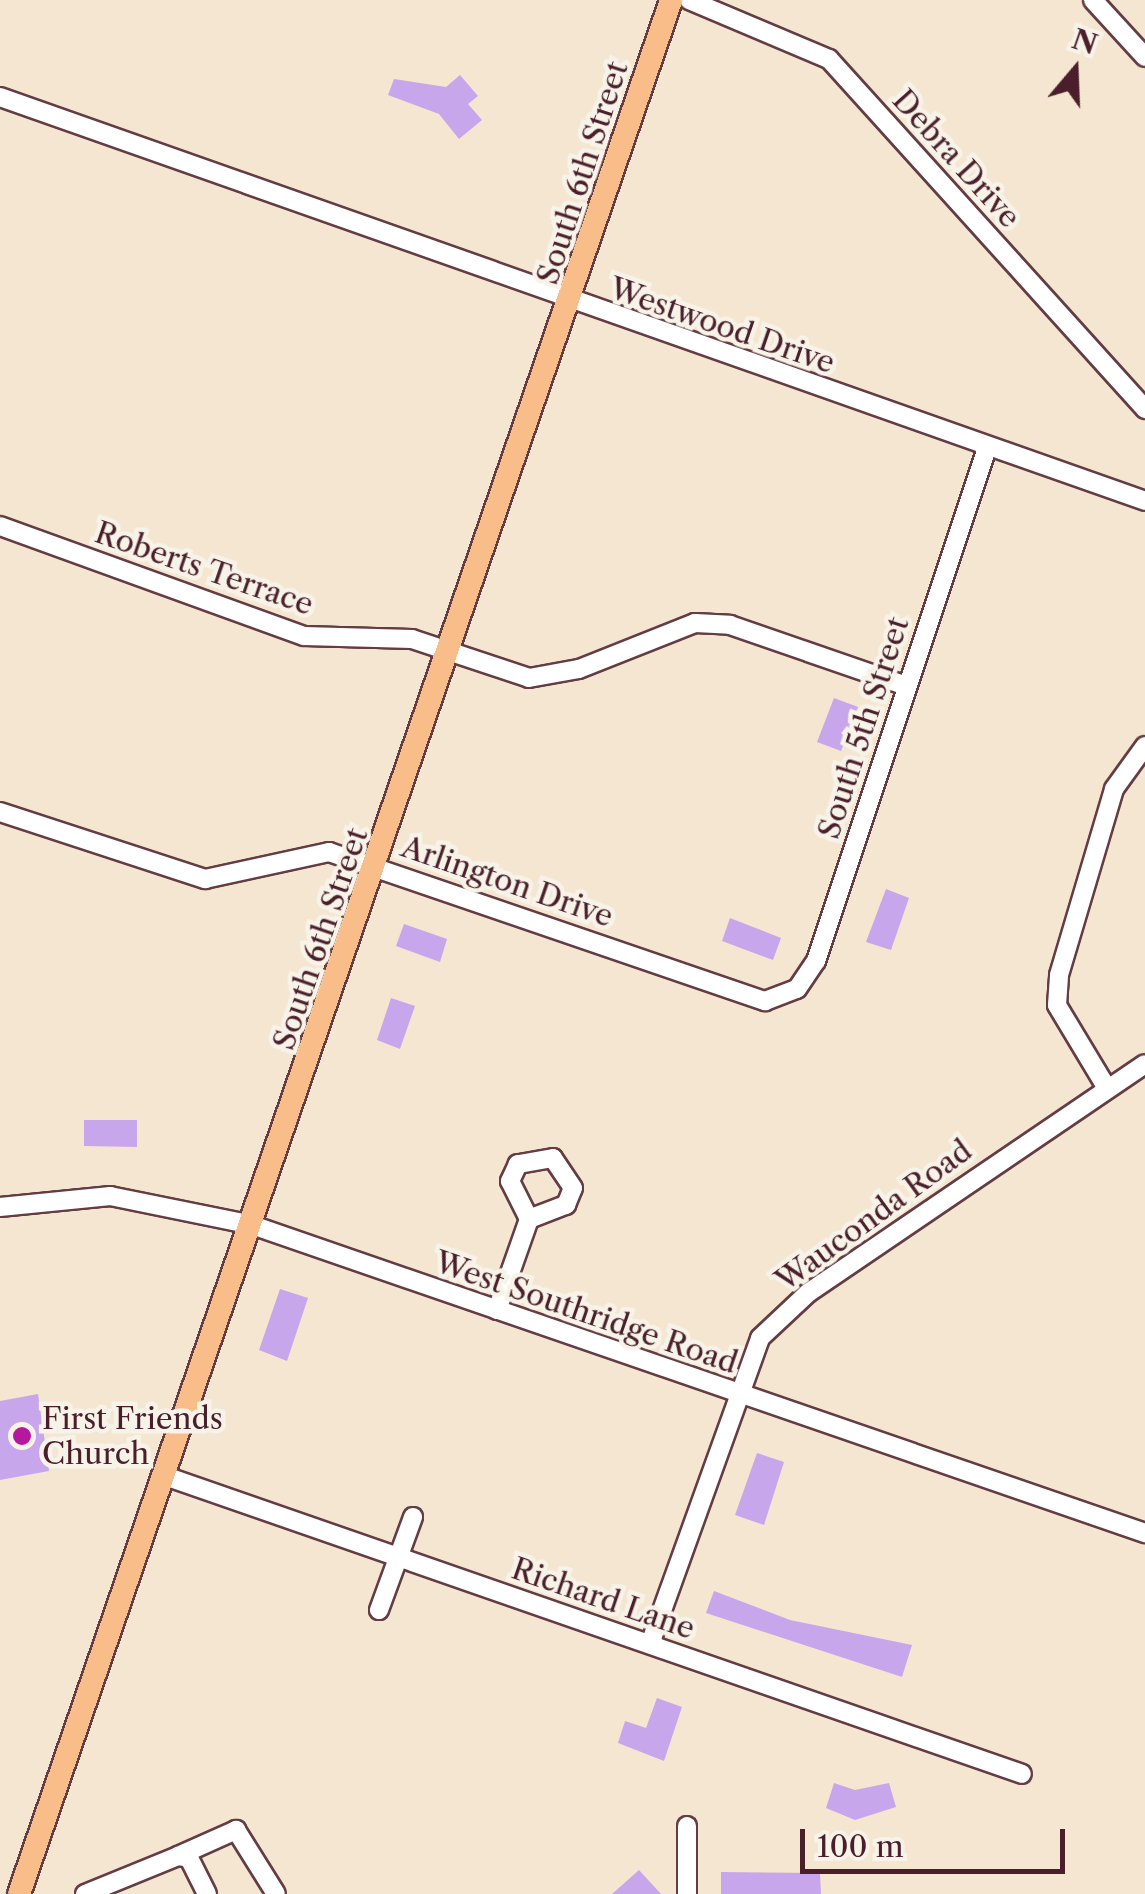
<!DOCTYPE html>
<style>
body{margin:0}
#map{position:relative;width:1145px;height:1894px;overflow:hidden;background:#f5e6d1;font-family:"Libre Caslon Text",serif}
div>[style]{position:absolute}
.building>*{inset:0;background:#c8a6ec}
.roads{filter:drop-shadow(2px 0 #643d44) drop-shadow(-2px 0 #643d44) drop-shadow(0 2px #643d44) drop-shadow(0 -2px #643d44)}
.minor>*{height:18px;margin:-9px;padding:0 9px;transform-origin:9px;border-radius:9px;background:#fff}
.major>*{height:22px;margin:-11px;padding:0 11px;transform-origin:11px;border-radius:11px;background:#f8bd88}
.dots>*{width:28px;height:28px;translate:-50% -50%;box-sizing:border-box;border:5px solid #f7f3e8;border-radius:50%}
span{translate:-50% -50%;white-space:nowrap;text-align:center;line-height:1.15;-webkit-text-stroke:9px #f7f3e8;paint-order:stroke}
.street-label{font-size:30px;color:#4a1f2b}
.poi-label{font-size:30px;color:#4a1f2b}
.left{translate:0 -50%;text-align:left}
.north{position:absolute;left:1025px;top:20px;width:100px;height:100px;-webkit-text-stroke:8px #f7f3e8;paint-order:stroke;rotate:19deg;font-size:28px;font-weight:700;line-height:40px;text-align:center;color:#4a1f2b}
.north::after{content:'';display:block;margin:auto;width:35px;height:45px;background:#4a1f2b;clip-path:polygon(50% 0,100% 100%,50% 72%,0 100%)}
.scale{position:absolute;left:800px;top:1829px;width:265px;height:45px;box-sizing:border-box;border:5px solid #4a1f2b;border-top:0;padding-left:12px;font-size:30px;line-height:35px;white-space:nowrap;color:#4a1f2b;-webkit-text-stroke:8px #f7f3e8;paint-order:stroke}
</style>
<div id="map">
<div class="building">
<div style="clip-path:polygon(460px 75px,478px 96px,468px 104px,482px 120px,459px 139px,439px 114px,388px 95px,394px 79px,446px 87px)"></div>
<div style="clip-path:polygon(834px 698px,858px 707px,841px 751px,817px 742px)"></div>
<div style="clip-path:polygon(886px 889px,909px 898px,891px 950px,866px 942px)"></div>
<div style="clip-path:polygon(730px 918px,781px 938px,773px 960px,722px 941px)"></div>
<div style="clip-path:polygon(404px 924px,447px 939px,440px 962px,396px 946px)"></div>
<div style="clip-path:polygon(391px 998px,415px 1006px,400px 1049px,377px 1040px)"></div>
<div style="clip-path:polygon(84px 1120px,137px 1120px,137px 1147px,84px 1146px)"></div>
<div style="clip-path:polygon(280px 1289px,308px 1298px,287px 1361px,259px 1350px)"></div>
<div style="clip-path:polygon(38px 1394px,49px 1471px,0 1480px,0 1401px)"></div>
<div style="clip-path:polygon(757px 1453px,784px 1462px,764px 1525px,735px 1515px)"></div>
<div style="clip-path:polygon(714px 1591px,790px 1620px,912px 1645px,902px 1677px,706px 1613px)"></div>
<div style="clip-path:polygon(657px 1698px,682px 1707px,664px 1761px,618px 1743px,625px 1721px,646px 1728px)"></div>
<div style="clip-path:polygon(834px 1783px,855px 1790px,889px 1783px,896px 1807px,855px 1820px,826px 1808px)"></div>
<div style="clip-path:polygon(639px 1870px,661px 1894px,612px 1894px)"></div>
<div style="clip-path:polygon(721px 1872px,820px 1873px,821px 1894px,721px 1894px)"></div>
</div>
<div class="roads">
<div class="minor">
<div style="left:689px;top:0;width:152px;rotate:22.9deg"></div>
<div style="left:829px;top:59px;width:472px;rotate:47.9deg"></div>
<div style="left:1093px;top:0;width:77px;rotate:47.6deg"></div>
<div style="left:0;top:97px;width:1214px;rotate:19.43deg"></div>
<div style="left:0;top:526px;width:323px;rotate:19.9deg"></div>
<div style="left:304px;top:636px;width:108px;rotate:1.6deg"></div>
<div style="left:412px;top:639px;width:123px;rotate:18.4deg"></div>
<div style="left:529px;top:678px;width:51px;rotate:-10.2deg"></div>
<div style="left:579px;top:669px;width:125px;rotate:-21.6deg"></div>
<div style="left:695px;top:623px;width:35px;rotate:3deg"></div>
<div style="left:730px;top:625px;width:186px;rotate:19.1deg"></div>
<div style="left:0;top:812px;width:216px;rotate:18.1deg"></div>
<div style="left:205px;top:879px;width:127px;rotate:-12.3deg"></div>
<div style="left:329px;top:852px;width:461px;rotate:18.9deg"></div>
<div style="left:765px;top:1001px;width:34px;rotate:-21deg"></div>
<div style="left:797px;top:989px;width:34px;rotate:-56deg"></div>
<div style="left:816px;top:961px;width:541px;rotate:-71.57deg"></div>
<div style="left:1105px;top:1085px;width:93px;rotate:-121deg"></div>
<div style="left:1057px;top:1005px;width:30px;rotate:-86deg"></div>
<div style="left:1059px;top:975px;width:194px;rotate:-73.5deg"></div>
<div style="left:1114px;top:789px;width:53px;rotate:-54.2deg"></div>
<div style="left:0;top:1207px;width:111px;rotate:-5.7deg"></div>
<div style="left:110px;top:1196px;width:145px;rotate:11.5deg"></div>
<div style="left:252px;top:1225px;width:945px;rotate:19.03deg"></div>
<div style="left:497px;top:1310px;width:96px;rotate:-70.6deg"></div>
<div style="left:529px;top:1219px;width:40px;rotate:-21deg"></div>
<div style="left:566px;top:1205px;width:18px;rotate:-68deg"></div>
<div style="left:573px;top:1188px;width:36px;rotate:-124deg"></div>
<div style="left:553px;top:1158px;width:36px;rotate:170deg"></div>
<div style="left:518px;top:1164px;width:19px;rotate:115deg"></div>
<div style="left:510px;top:1181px;width:42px;rotate:63.4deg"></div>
<div style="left:165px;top:1476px;width:907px;rotate:19.17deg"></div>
<div style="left:379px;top:1610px;width:99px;rotate:-69.9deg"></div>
<div style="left:650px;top:1644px;width:325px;rotate:-70.2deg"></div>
<div style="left:760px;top:1338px;width:66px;rotate:-43.2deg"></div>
<div style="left:808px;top:1293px;width:407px;rotate:-34.2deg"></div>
<div style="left:178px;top:1856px;width:64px;rotate:-24.1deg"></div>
<div style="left:236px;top:1830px;width:75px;rotate:58deg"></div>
<div style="left:85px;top:1894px;width:100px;rotate:-22.2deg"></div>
<div style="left:178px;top:1856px;width:11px;rotate:10deg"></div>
<div style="left:189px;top:1858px;width:40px;rotate:63.4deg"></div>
<div style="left:687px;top:1894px;width:68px;rotate:-90deg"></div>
</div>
<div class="major">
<div style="left:19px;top:1894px;width:2003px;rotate:-71deg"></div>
</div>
</div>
<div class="dots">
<div style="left:22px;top:1436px;background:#b5179e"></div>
</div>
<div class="street-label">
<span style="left:956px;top:159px;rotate:48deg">Debra Drive</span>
<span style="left:583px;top:173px;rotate:-72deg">South 6th Street</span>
<span style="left:722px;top:326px;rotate:19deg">Westwood Drive</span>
<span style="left:204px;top:569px;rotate:19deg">Roberts Terrace</span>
<span style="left:864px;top:728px;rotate:-72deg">South 5th Street</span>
<span style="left:507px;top:882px;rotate:19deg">Arlington Drive</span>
<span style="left:321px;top:939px;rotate:-71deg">South 6th Street</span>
<span style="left:874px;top:1216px;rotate:-36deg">Wauconda Road</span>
<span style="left:586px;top:1313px;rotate:19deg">West Southridge Road</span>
<span style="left:603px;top:1599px;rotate:19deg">Richard Lane</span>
</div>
<div class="poi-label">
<span class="left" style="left:42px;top:1436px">First Friends<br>Church</span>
</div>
<div class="north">N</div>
<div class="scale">100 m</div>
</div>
